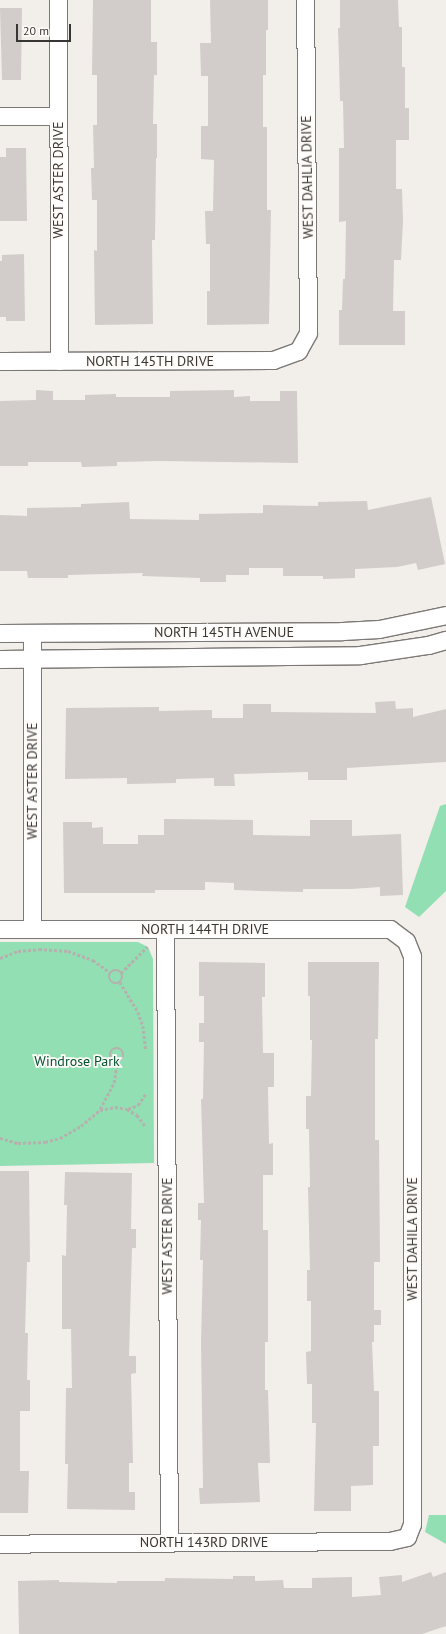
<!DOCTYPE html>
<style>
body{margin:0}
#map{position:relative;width:446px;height:1634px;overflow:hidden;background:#f2eeea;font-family:"PT Sans",sans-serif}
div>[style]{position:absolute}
.green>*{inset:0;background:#92dfb3}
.building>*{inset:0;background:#d2cdca}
.path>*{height:2.5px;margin-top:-1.25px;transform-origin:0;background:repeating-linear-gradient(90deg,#b4b1ae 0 3px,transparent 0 5px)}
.path>.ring{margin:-1.25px;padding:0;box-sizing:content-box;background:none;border:2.5px solid #b4b1ae;border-radius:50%}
.roads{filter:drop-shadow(1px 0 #7c7875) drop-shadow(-1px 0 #7c7875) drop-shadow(0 1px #7c7875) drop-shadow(0 -1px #7c7875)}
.minor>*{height:17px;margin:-8.5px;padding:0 8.5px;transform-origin:8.5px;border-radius:8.5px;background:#fff}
span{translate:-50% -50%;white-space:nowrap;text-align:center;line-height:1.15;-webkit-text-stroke:3.5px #fffbf8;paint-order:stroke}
.street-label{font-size:14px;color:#373634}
.park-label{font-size:14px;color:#005230}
.scale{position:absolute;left:16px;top:24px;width:55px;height:18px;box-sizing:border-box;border:2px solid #373634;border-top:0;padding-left:5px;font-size:12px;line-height:14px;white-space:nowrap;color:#373634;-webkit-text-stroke:3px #fffbf8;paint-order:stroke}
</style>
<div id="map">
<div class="green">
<div style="clip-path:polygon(446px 804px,446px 891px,419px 917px,405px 907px,440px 806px)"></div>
<div style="clip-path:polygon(0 942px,138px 942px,148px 947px,153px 959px,154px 1163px,0 1166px)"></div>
<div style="clip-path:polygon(429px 1515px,446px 1515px,446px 1544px,425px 1532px)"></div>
</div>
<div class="building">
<div style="clip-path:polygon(93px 0,151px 0,151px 42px,157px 42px,157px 75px,154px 75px,153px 124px,157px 124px,157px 158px,156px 158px,155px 240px,152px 240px,153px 324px,95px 325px,94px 250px,97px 251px,97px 200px,92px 200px,91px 168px,94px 168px,93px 125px,97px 125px,97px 75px,92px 75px)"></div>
<div style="clip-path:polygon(210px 0,268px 0,268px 30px,266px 30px,266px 75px,263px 75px,263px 127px,267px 127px,267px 210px,271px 210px,269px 324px,207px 325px,207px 291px,210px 291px,210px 244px,206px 244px,205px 211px,213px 211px,214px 160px,201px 159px,201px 126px,208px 126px,208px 76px,201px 76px,200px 43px,211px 43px)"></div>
<div style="clip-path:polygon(340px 0,398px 0,399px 27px,402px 27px,402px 67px,405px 67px,405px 108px,409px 108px,409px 140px,396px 140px,396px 189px,402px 189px,403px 221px,401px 260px,394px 260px,393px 311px,405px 311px,405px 345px,339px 345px,339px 310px,342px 310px,343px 279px,345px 279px,346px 221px,339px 222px,339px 148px,344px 148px,343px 101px,340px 101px,339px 60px,338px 28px,340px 28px)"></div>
<div style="clip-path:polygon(0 8px,22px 8px,21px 80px,2px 80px)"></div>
<div style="clip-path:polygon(6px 148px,26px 148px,27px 221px,0 221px,0 157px,6px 157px)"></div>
<div style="clip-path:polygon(24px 254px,25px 321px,6px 321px,6px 317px,0 317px,0 261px,2px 261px,2px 255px)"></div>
<div style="clip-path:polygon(36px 390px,53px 391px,53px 400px,85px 400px,85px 395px,116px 394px,116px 397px,170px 397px,170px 391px,234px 390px,234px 397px,250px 396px,250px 401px,280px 401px,280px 391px,297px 391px,298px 463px,161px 461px,117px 462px,117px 466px,82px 467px,81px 462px,28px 462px,28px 466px,0 466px,0 401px,36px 400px)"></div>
<div style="clip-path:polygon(431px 497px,445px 564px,418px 570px,416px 563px,397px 567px,355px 569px,355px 578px,323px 579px,323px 576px,283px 576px,283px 568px,249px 568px,249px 575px,226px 575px,226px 582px,200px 582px,200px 578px,142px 576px,143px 573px,68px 575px,68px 578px,28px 578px,27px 571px,0 571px,0 515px,27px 516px,27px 508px,81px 507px,81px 504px,129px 502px,130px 519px,199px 520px,199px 514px,263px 513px,263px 505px,318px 506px,318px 502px,367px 501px,368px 510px)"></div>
<div style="clip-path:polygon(395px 701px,396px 709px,413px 708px,413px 717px,446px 709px,446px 762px,347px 768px,347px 780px,308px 780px,308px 772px,234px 774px,235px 786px,214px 786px,214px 778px,176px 779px,176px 783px,127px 784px,127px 778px,65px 779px,66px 708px,159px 707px,159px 711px,212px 710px,212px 718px,243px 718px,243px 704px,271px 704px,271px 712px,376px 713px,375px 702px)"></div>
<div style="clip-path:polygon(164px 819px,253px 820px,253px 835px,310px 836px,310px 820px,352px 820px,352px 836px,401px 834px,403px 895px,380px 896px,380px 887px,351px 889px,303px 889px,303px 892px,260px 891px,234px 890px,234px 883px,205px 882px,205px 890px,155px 890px,155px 893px,64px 893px,63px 822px,92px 822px,92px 828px,103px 827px,103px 844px,138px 844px,138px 835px,164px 835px)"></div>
<div style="clip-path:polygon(199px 962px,265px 963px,265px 997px,262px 997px,263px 1053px,274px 1053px,274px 1087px,268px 1087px,269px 1144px,273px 1143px,273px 1175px,263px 1175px,263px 1230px,268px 1230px,268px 1342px,265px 1342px,265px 1390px,268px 1390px,270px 1463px,258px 1463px,260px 1502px,200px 1504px,199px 1488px,203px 1488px,201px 1342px,203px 1260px,200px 1260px,201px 1220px,198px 1220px,198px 1203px,204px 1203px,201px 1099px,203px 1099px,204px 1042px,199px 1042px,199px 1023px,204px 1023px,204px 996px,199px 996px)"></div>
<div style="clip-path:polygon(308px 962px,379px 962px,378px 1039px,375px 1039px,375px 1140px,379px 1140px,380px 1262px,374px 1262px,374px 1310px,381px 1310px,381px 1325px,374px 1325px,374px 1342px,372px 1342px,374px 1391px,379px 1391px,379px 1446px,373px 1446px,373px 1485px,351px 1486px,351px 1511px,314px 1511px,316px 1423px,312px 1423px,312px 1384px,307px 1384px,306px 1352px,311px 1351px,311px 1301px,307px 1301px,307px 1270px,310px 1270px,308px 1187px,310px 1187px,309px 1129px,306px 1129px,306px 1096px,311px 1096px,312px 1040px,310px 1040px,310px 996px,308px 996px)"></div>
<div style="clip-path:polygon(0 1171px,29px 1171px,30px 1262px,27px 1262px,25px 1333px,28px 1333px,27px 1380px,30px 1380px,30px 1411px,20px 1411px,20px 1471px,29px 1471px,28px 1513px,0 1513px)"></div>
<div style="clip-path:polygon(65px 1172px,132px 1173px,131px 1229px,136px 1229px,136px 1248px,132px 1248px,129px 1356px,136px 1356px,136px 1373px,131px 1374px,133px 1463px,129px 1463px,129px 1492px,135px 1492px,135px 1510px,67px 1509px,68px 1464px,65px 1464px,66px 1388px,72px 1388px,71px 1329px,62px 1329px,62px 1255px,66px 1256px,67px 1205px,64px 1205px)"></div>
<div style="clip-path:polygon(431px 1572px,433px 1577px,446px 1572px,446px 1626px,422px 1634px,19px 1634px,18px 1581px,59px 1580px,59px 1582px,117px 1583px,117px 1581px,165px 1581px,165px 1578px,233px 1579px,233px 1576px,255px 1576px,255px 1581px,283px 1580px,284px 1588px,312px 1588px,312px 1578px,352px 1577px,352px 1597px,381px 1595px,379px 1577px,402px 1575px,402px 1582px)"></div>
</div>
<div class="path">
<div style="left:0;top:958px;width:19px;rotate:-21deg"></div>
<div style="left:18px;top:951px;width:21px;rotate:-5deg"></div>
<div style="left:39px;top:949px;width:29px;rotate:4deg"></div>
<div style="left:68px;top:951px;width:27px;rotate:20deg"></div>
<div style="left:93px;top:960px;width:22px;rotate:36deg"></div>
<div class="ring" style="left:109px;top:970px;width:11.5px;height:11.5px"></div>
<div style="left:121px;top:973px;width:37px;rotate:-45deg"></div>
<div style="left:120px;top:982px;width:35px;rotate:59deg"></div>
<div style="left:138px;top:1012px;width:15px;rotate:70deg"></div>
<div style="left:143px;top:1026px;width:23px;rotate:83deg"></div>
<div class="ring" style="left:110px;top:1048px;width:11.5px;height:11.5px"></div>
<div style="left:100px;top:1109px;width:30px;rotate:-62deg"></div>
<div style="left:114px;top:1083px;width:21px;rotate:-82deg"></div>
<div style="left:128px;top:1109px;width:11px;rotate:-22deg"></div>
<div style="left:138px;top:1105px;width:14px;rotate:-56deg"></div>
<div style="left:0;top:1138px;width:19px;rotate:16deg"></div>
<div style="left:18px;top:1143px;width:27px;rotate:-2deg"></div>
<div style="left:45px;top:1142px;width:16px;rotate:-15deg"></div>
<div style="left:60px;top:1138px;width:24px;rotate:-30deg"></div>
<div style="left:81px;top:1126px;width:25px;rotate:-40deg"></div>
<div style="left:100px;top:1110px;width:15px;rotate:-11deg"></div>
<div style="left:115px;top:1107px;width:12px;rotate:9deg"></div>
<div style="left:127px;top:1109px;width:12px;rotate:31deg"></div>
<div style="left:137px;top:1115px;width:15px;rotate:53deg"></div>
</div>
<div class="roads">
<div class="minor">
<div style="left:58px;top:0;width:361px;rotate:89.8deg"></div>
<div style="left:0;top:116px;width:57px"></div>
<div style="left:0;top:361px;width:273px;rotate:-0.2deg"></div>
<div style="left:273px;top:360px;width:27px;rotate:-20deg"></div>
<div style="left:298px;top:351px;width:21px;rotate:-61deg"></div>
<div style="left:308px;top:333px;width:333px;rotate:-90.5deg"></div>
<div style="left:0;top:633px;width:342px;rotate:-0.3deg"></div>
<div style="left:342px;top:631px;width:37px;rotate:-3deg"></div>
<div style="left:379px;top:629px;width:68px;rotate:-11.8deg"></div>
<div style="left:32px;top:633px;width:295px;rotate:90deg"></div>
<div style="left:0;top:659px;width:360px;rotate:-0.6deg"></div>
<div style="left:360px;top:655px;width:69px;rotate:-8.4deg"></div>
<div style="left:428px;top:645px;width:19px;rotate:-16deg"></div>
<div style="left:0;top:929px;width:390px"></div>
<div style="left:390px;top:929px;width:20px;rotate:37deg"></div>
<div style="left:406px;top:941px;width:16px;rotate:68deg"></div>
<div style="left:412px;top:956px;width:568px;rotate:90deg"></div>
<div style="left:412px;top:1524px;width:14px;rotate:111deg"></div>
<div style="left:407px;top:1537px;width:18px;rotate:167deg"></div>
<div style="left:389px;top:1541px;width:389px;rotate:179.6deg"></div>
<div style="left:165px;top:930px;width:612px;rotate:89.63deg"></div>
</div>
</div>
<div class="street-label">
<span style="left:307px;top:177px;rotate:-91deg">WEST DAHLIA DRIVE</span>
<span style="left:58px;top:180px;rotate:-90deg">WEST ASTER DRIVE</span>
<span style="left:150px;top:361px">NORTH 145TH DRIVE</span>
<span style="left:224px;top:632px">NORTH 145TH AVENUE</span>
<span style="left:32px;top:781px;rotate:-90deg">WEST ASTER DRIVE</span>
<span style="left:205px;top:929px">NORTH 144TH DRIVE</span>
<span style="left:167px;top:1236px;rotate:-90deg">WEST ASTER DRIVE</span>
<span style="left:412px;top:1239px;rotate:-90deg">WEST DAHILA DRIVE</span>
<span style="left:204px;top:1542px">NORTH 143RD DRIVE</span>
</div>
<div class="park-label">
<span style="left:77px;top:1061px">Windrose Park</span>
</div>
<div class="scale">20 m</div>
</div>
